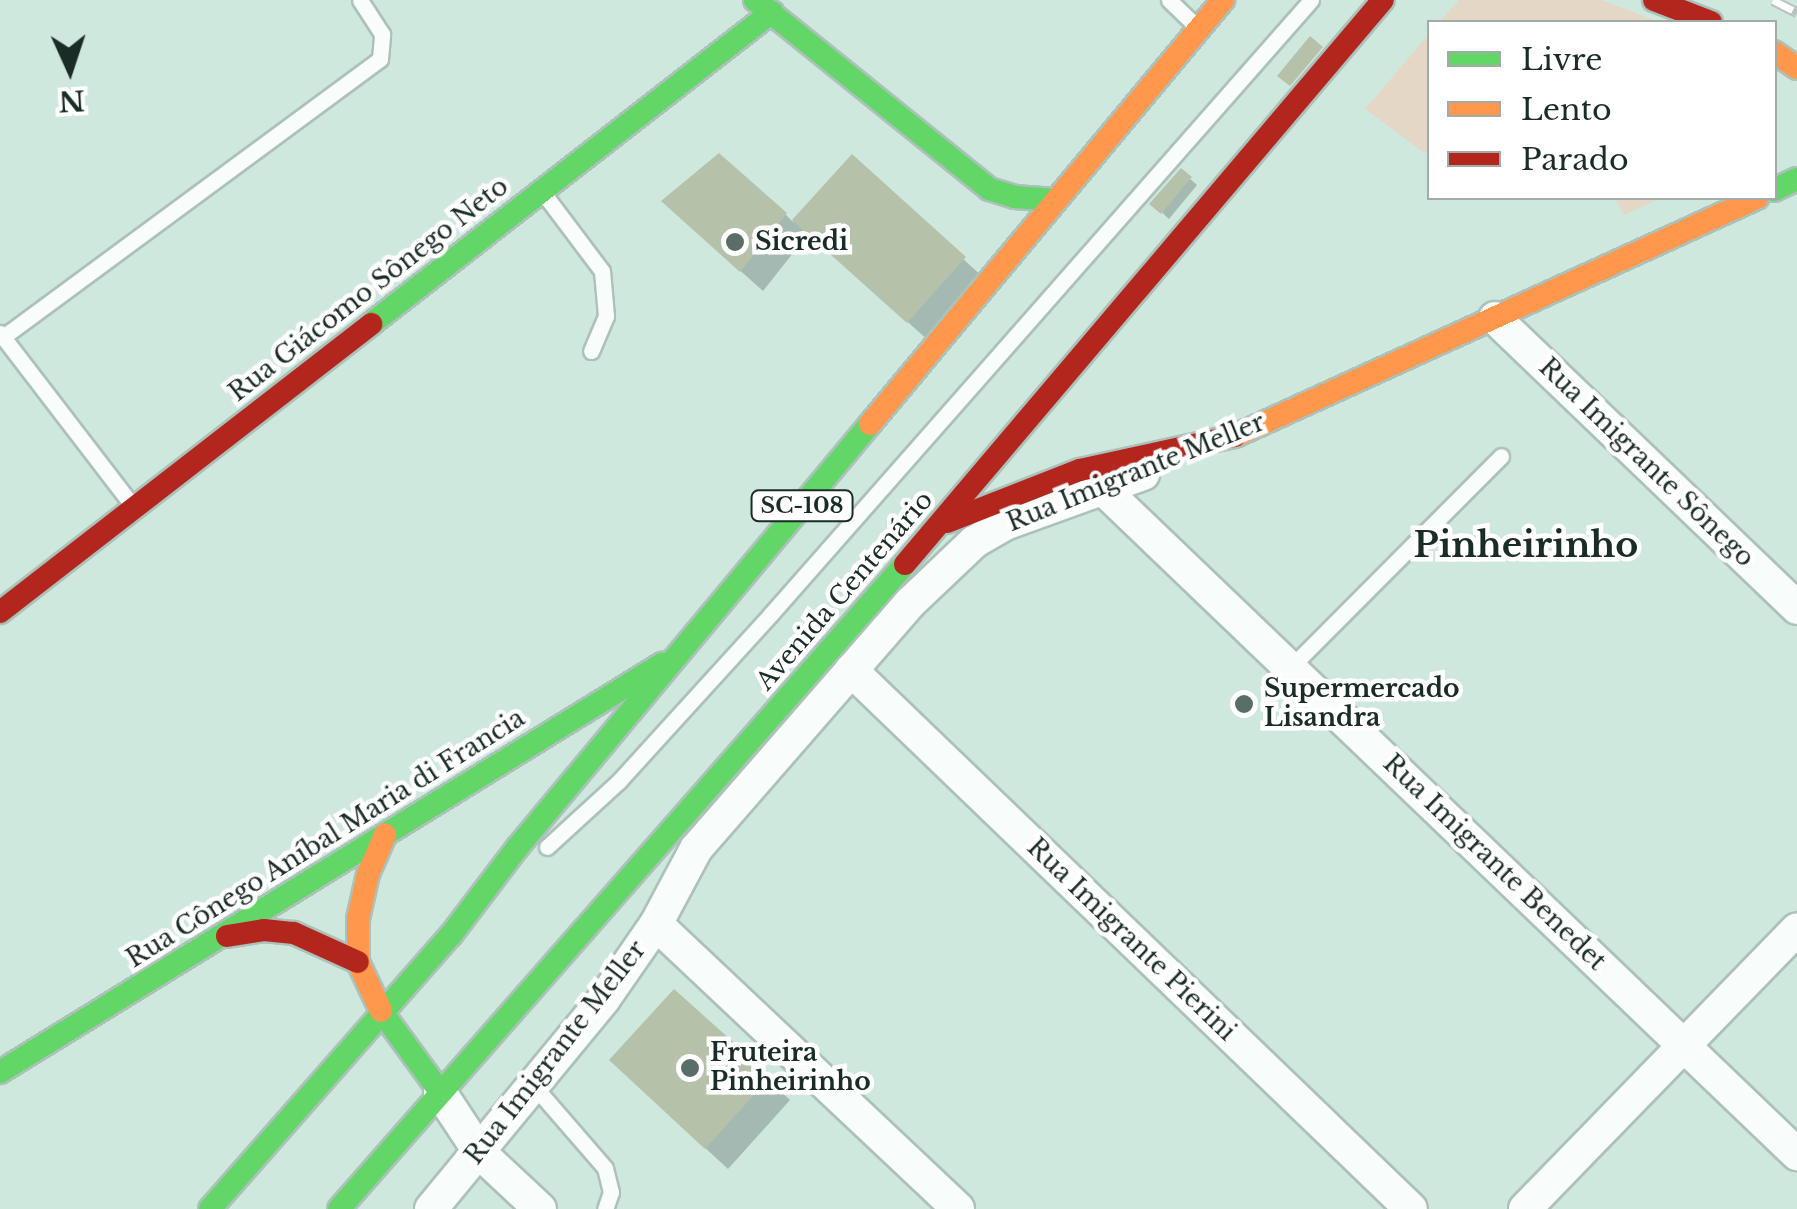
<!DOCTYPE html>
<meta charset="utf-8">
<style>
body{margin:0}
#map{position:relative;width:1797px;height:1209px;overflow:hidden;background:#cee8de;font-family:"Libre Baskerville",serif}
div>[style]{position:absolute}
.green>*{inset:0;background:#e5d7c5}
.shadow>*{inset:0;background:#0003}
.building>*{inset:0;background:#b5c1a9}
.roads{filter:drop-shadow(2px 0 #acc1b9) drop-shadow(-2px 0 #acc1b9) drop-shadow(0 2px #acc1b9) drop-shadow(0 -2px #acc1b9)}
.lane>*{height:15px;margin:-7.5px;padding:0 7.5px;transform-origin:7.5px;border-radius:7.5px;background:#f8fcfa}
.street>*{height:32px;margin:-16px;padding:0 16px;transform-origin:16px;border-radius:16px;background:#f8fcfa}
.fast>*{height:22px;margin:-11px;padding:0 11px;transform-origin:11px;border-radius:11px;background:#63d668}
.slow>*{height:22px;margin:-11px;padding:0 11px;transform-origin:11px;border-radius:11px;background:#ff974d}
.jam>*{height:22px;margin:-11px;padding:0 11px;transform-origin:11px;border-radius:11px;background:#b3261e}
.rail>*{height:11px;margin-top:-5.5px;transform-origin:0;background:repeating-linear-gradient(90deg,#fff 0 22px,#bbc2bf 0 44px);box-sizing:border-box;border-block:2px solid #bbc2bf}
.dots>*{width:28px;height:28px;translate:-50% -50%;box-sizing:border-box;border:5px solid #fff;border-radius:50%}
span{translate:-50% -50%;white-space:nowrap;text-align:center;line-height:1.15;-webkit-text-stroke:9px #fff;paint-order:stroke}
.shield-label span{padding:2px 8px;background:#fff;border:2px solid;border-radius:8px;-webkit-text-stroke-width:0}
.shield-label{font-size:22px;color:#192c25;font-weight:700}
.poi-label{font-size:25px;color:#192c25;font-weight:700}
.left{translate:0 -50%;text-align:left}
.street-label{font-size:25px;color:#192c25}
.district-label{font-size:35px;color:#192c25;font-weight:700}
.legend{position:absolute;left:1427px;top:20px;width:350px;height:180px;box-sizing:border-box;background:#fff;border:2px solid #a3aba8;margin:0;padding:12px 18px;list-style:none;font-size:30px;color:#192c25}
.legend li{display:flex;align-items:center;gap:20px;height:50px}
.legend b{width:50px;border:2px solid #a3aba8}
.north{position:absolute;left:20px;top:20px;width:100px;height:100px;-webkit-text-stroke:8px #fff;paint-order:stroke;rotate:177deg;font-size:28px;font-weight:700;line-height:40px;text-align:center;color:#192c25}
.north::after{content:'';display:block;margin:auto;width:35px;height:45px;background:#192c25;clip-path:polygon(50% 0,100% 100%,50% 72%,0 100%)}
</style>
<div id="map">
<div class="green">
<div style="clip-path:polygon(1459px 0,1602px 0,1659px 22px,1439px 22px)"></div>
<div style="clip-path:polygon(1429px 34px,1429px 151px,1423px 152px,1365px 109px)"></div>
<div style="clip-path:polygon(1615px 198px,1661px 198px,1624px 215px)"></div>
</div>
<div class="shadow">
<div style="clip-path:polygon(852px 157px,986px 280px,930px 342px,809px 233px,763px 291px,686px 222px,785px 214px,793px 222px)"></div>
<div style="clip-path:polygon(1181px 171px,1197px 185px,1169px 219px,1153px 204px)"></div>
<div style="clip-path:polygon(674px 992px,790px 1100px,728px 1169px,633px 1081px)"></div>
</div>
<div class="building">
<div style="clip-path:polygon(1310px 36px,1323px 47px,1290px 86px,1277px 76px)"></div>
<div style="clip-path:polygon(719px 153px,787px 213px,740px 272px,661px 201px)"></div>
<div style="clip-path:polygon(852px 154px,966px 257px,907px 323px,792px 220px)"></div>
<div style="clip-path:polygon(1181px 168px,1192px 177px,1161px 214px,1149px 204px)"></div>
<div style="clip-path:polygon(674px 989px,771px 1076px,705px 1149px,609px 1060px)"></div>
</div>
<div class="roads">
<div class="lane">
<div style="left:1169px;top:0;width:37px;rotate:44deg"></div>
<div style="left:544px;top:194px;width:96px;rotate:53deg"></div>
<div style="left:602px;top:271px;width:45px;rotate:84.9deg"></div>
<div style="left:606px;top:316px;width:38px;rotate:113deg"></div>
<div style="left:0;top:333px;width:217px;rotate:52.5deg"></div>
<div style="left:3px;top:337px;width:468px;rotate:-36.4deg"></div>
<div style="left:380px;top:59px;width:25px;rotate:-85deg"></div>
<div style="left:382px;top:34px;width:40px;rotate:-122.9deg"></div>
<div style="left:1290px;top:668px;width:299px;rotate:-45.1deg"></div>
<div style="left:547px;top:847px;width:98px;rotate:-42.5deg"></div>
<div style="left:619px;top:781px;width:224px;rotate:-47.7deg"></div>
<div style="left:770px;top:615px;width:819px;rotate:-48.66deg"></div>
<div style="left:534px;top:1086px;width:108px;rotate:49.1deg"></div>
<div style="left:605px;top:1168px;width:25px;rotate:76deg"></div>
<div style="left:611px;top:1192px;width:18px;rotate:109deg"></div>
</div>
<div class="street">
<div style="left:1495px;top:318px;width:419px;rotate:43.8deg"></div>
<div style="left:1104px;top:490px;width:960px;rotate:43.78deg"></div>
<div style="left:851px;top:670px;width:777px;rotate:43.91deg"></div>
<div style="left:656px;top:924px;width:415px;rotate:43.3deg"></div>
<div style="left:440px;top:1092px;width:73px;rotate:56.7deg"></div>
<div style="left:480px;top:1153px;width:82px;rotate:43deg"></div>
<div style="left:431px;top:1209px;width:272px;rotate:-50.5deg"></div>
<div style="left:604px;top:999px;width:91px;rotate:-55.3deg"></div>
<div style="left:656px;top:924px;width:85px;rotate:-61.9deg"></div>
<div style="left:696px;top:849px;width:326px;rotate:-49deg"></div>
<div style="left:910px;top:603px;width:88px;rotate:-43.6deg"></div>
<div style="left:974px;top:542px;width:36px;rotate:-30deg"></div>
<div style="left:1005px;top:524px;width:147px;rotate:-19.9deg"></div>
<div style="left:1525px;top:1209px;width:390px;rotate:-45.8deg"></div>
</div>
<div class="fast">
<div style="left:755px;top:0;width:301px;rotate:38.9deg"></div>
<div style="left:989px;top:189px;width:27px;rotate:17deg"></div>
<div style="left:1015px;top:197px;width:40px;rotate:4.3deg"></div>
<div style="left:1774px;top:190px;width:25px;rotate:-26deg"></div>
<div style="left:371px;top:324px;width:508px;rotate:-37.88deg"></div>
<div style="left:381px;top:1011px;width:100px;rotate:53.9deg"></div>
<div style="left:0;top:1072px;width:778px;rotate:-31.65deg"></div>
<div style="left:210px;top:1209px;width:365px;rotate:-48.7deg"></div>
<div style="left:451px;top:935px;width:109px;rotate:-52.8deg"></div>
<div style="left:517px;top:848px;width:552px;rotate:-50.22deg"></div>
<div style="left:339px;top:1209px;width:858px;rotate:-48.73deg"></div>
</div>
<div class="slow">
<div style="left:1774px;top:52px;width:28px;rotate:35deg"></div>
<div style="left:870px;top:424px;width:552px;rotate:-50.22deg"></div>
<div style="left:1235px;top:436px;width:574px;rotate:-24.51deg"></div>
<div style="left:381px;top:1011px;width:54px;rotate:-115.1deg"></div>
<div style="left:358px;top:962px;width:43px;rotate:-90deg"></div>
<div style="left:358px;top:919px;width:46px;rotate:-77.5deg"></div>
<div style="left:368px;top:874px;width:43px;rotate:-66.4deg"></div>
</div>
<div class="jam">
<div style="left:1654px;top:0;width:61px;rotate:21.1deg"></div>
<div style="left:947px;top:522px;width:143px;rotate:-21.4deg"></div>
<div style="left:1080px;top:470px;width:159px;rotate:-12.4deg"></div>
<div style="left:905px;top:564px;width:739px;rotate:-49.72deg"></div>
<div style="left:0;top:612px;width:470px;rotate:-37.8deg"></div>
<div style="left:227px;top:936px;width:37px;rotate:-9deg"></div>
<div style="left:264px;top:930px;width:30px;rotate:6deg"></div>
<div style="left:294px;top:933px;width:70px;rotate:24.4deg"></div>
</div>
</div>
<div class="rail">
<div style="left:1773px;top:0;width:27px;rotate:27deg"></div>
</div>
<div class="dots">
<div style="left:735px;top:242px;background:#586e66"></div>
<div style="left:1244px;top:704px;background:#586e66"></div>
<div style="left:690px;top:1068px;background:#586e66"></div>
</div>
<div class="shield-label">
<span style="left:802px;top:506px">SC-108</span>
</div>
<div class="poi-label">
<span class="left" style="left:755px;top:242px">Sicredi</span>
<span class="left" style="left:1264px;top:704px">Supermercado<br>Lisandra</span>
<span class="left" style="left:710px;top:1068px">Fruteira<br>Pinheirinho</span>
</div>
<div class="street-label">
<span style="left:369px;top:290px;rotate:-38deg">Rua Giácomo Sônego Neto</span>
<span style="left:1646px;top:463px;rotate:44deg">Rua Imigrante Sônego</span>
<span style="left:1136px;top:473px;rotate:-22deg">Rua Imigrante Meller</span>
<span style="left:845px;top:591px;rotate:-49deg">Avenida Centenário</span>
<span style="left:326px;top:839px;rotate:-32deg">Rua Cônego Aníbal Maria di Francia</span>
<span style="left:1494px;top:863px;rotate:44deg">Rua Imigrante Benedet</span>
<span style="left:1131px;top:940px;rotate:44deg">Rua Imigrante Pierini</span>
<span style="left:556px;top:1053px;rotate:-52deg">Rua Imigrante Meller</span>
</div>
<div class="district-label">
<span style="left:1526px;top:545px">Pinheirinho</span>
</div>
<ul class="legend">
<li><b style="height:12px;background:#63d668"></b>Livre</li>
<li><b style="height:12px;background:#ff974d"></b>Lento</li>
<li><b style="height:12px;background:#b3261e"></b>Parado</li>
</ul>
<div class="north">N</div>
</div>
